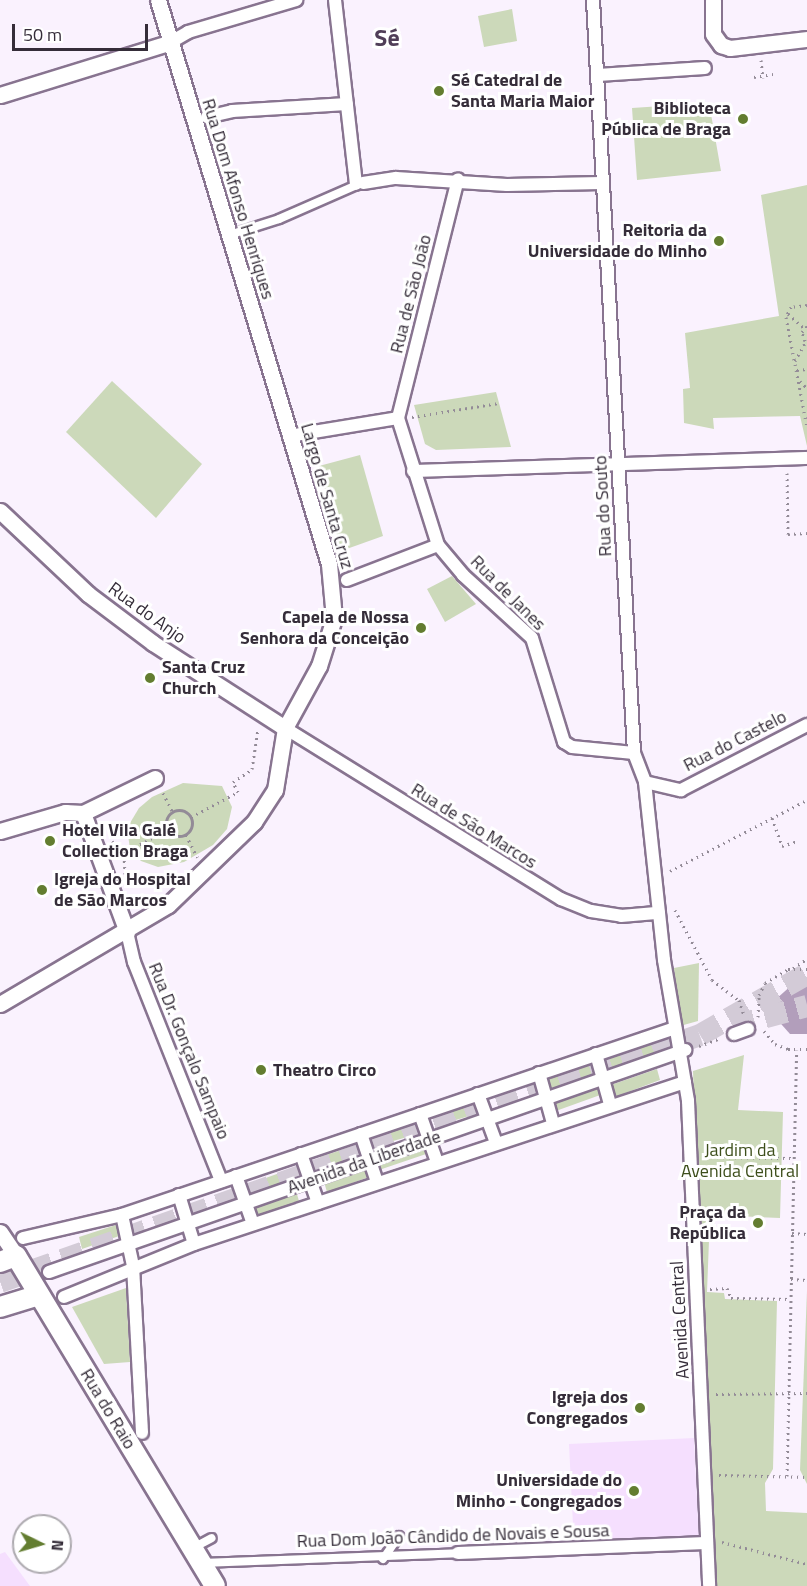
<!DOCTYPE html>
<meta charset="utf-8">
<style>
body{margin:0}
#map{position:relative;width:807px;height:1586px;overflow:hidden;background:#faf2fe;font-family:"Titillium Web",sans-serif}
div>[style]{position:absolute}
.built>*{inset:0;background:#f5dffe}
.green>*{inset:0;background:#ccd9ba}
.water>*{inset:0;background:#b29ebb}
.secondary-tunnel>*{height:22px;margin-top:-11px;transform-origin:0;background:repeating-linear-gradient(90deg,#d3cbd7 0 22px,transparent 0 33px)}
.path>*{height:3px;margin-top:-1.5px;transform-origin:0;background:repeating-linear-gradient(90deg,#938b97 0 1.5px,transparent 0 6px)}
.path>.ring{margin:-1.5px;padding:0;box-sizing:content-box;background:none;border:3px solid #938b97;border-radius:50%}
.roads{filter:drop-shadow(2px 0 #887490) drop-shadow(-2px 0 #887490) drop-shadow(0 2px #887490) drop-shadow(0 -2px #887490)}
.service>*{height:8px;margin:-4px;padding:0 4px;transform-origin:4px;border-radius:4px;background:#fff}
.pedestrian>*{height:12px;margin:-6px;padding:0 6px;transform-origin:6px;border-radius:6px;background:#fff}
.minor>*{height:15px;margin:-7.5px;padding:0 7.5px;transform-origin:7.5px;border-radius:7.5px;background:#fff}
.tertiary>*{height:20px;margin:-10px;padding:0 10px;transform-origin:10px;border-radius:10px;background:#fff}
.dots>*{width:16px;height:16px;translate:-50% -50%;box-sizing:border-box;border:3px solid #fff;border-radius:50%}
span{translate:-50% -50%;white-space:nowrap;text-align:center;line-height:1.15;-webkit-text-stroke:6px #fff;paint-order:stroke}
.poi-label{font-size:18px;color:#352d39;font-weight:700}
.left{translate:0 -50%;text-align:left}
.right{translate:-100% -50%;text-align:right}
.street-label{font-size:18px;color:#352d39}
.park-label{font-size:18px;color:#3d4e1b}
.district-label{font-size:24px;color:#503e58;font-weight:700}
.north{position:absolute;left:12px;top:1514px;width:60px;height:60px;box-sizing:border-box;background:#fff;border:2px solid #aeabb0;border-radius:50%;rotate:95deg;font-size:16px;font-weight:700;line-height:24px;text-align:center;color:#352d39}
.north::after{content:'';display:block;margin:auto;width:21px;height:27px;background:#637d30;clip-path:polygon(50% 0,100% 100%,50% 72%,0 100%)}
.scale{position:absolute;left:12px;top:24px;width:136px;height:27px;box-sizing:border-box;border:3px solid #352d39;border-top:0;padding-left:8px;font-size:18px;line-height:21px;white-space:nowrap;color:#352d39;-webkit-text-stroke:4px #fff;paint-order:stroke}
</style>
<div id="map">
<div class="built">
<div style="clip-path:polygon(694px 1438px,699px 1539px,574px 1545px,569px 1444px)"></div>
<div style="clip-path:polygon(5px 1552px,30px 1586px,0 1586px,0 1554px)"></div>
</div>
<div class="green">
<div style="clip-path:polygon(512px 9px,517px 41px,484px 47px,478px 16px)"></div>
<div style="clip-path:polygon(692px 104px,693px 115px,711px 114px,721px 171px,637px 180px,632px 108px)"></div>
<div style="clip-path:polygon(807px 185px,807px 446px,800px 416px,713px 418px,714px 429px,684px 423px,683px 389px,690px 388px,685px 333px,779px 316px,761px 195px)"></div>
<div style="clip-path:polygon(112px 381px,202px 464px,156px 518px,66px 432px)"></div>
<div style="clip-path:polygon(496px 392px,511px 447px,436px 450px,425px 444px,414px 405px)"></div>
<div style="clip-path:polygon(360px 455px,383px 536px,341px 551px,319px 466px)"></div>
<div style="clip-path:polygon(452px 576px,476px 604px,445px 622px,427px 589px)"></div>
<div style="clip-path:polygon(183px 783px,222px 786px,232px 807px,227px 829px,213px 845px,184px 862px,158px 867px,141px 861px,130px 849px,127px 828px,139px 808px,152px 797px)"></div>
<div style="clip-path:polygon(699px 963px,698px 1021px,680px 1026px,674px 968px)"></div>
<div style="clip-path:polygon(653px 1044px,655px 1056px,604px 1072px,601px 1061px)"></div>
<div style="clip-path:polygon(744px 1055px,738px 1110px,783px 1112px,780px 1218px,710px 1215px,707px 1292px,724px 1293px,725px 1299px,777px 1301px,773px 1469px,765px 1483px,766px 1511px,807px 1513px,807px 1586px,717px 1586px,701px 1305px,693px 1071px)"></div>
<div style="clip-path:polygon(595px 1061px,598px 1073px,549px 1089px,546px 1078px)"></div>
<div style="clip-path:polygon(657px 1069px,660px 1080px,612px 1098px,608px 1086px)"></div>
<div style="clip-path:polygon(600px 1085px,603px 1094px,553px 1112px,551px 1102px)"></div>
<div style="clip-path:polygon(474px 1102px,479px 1113px,436px 1126px,432px 1117px)"></div>
<div style="clip-path:polygon(418px 1122px,422px 1133px,371px 1147px,368px 1139px)"></div>
<div style="clip-path:polygon(360px 1144px,364px 1155px,324px 1168px,320px 1157px)"></div>
<div style="clip-path:polygon(425px 1144px,429px 1153px,379px 1170px,375px 1161px)"></div>
<div style="clip-path:polygon(366px 1167px,369px 1177px,327px 1192px,324px 1182px)"></div>
<div style="clip-path:polygon(285px 1171px,289px 1182px,249px 1196px,246px 1185px)"></div>
<div style="clip-path:polygon(296px 1191px,299px 1201px,258px 1216px,254px 1206px)"></div>
<div style="clip-path:polygon(119px 1224px,122px 1235px,82px 1249px,79px 1237px)"></div>
<div style="clip-path:polygon(126px 1288px,130px 1362px,104px 1364px,72px 1307px)"></div>
<div style="clip-path:polygon(807px 1291px,807px 1484px,800px 1470px)"></div>
</div>
<div class="water">
<div style="clip-path:polygon(793px 984px,807px 985px,807px 1034px,790px 1034px,774px 1016px,775px 1000px)"></div>
</div>
<div class="secondary-tunnel">
<div style="left:733px;top:1026px;width:77px;rotate:-15.1deg"></div>
<div style="left:0;top:1282px;width:742px;rotate:-19.44deg"></div>
<div style="left:700px;top:1035px;width:123px;rotate:-29.7deg"></div>
</div>
<div class="path">
<div style="left:761px;top:60px;width:18px;rotate:84deg"></div>
<div style="left:754px;top:77px;width:20px;rotate:-9deg"></div>
<div style="left:807px;top:305px;width:16px;rotate:173deg"></div>
<div style="left:791px;top:307px;width:11px;rotate:117deg"></div>
<div style="left:786px;top:317px;width:112px;rotate:79.2deg"></div>
<div style="left:788px;top:314px;width:21px;rotate:41deg"></div>
<div style="left:805px;top:341px;width:9px;rotate:-108deg"></div>
<div style="left:802px;top:332px;width:8px;rotate:-50deg"></div>
<div style="left:795px;top:361px;width:23px;rotate:-61deg"></div>
<div style="left:797px;top:370px;width:10px;rotate:-6deg"></div>
<div style="left:800px;top:381px;width:10px;rotate:45deg"></div>
<div style="left:412px;top:417px;width:88px;rotate:-9.1deg"></div>
<div style="left:787px;top:473px;width:61px;rotate:89.1deg"></div>
<div style="left:788px;top:534px;width:19px;rotate:-3deg"></div>
<div style="left:163px;top:793px;width:20px;rotate:63deg"></div>
<div class="ring" style="left:166px;top:810px;width:23px;height:23px"></div>
<div style="left:191px;top:817px;width:53px;rotate:-28deg"></div>
<div style="left:238px;top:792px;width:11px;rotate:-117deg"></div>
<div style="left:233px;top:782px;width:23px;rotate:-34deg"></div>
<div style="left:252px;top:769px;width:40px;rotate:-81.5deg"></div>
<div style="left:772px;top:818px;width:30px;rotate:70deg"></div>
<div style="left:782px;top:846px;width:16px;rotate:-18deg"></div>
<div style="left:186px;top:835px;width:25px;rotate:63deg"></div>
<div style="left:112px;top:841px;width:17px;rotate:45deg"></div>
<div style="left:670px;top:871px;width:154px;rotate:-27.4deg"></div>
<div style="left:125px;top:874px;width:21px;rotate:-93deg"></div>
<div style="left:124px;top:853px;width:49px;rotate:-28.1deg"></div>
<div style="left:675px;top:910px;width:79px;rotate:62.1deg"></div>
<div style="left:712px;top:980px;width:34px;rotate:37deg"></div>
<div style="left:739px;top:1000px;width:16px;rotate:72deg"></div>
<div style="left:793px;top:968px;width:17px;rotate:-33deg"></div>
<div style="left:758px;top:1017px;width:22px;rotate:-87deg"></div>
<div style="left:759px;top:995px;width:13px;rotate:-63deg"></div>
<div style="left:765px;top:983px;width:27px;rotate:-31deg"></div>
<div style="left:788px;top:969px;width:19px"></div>
<div style="left:764px;top:1031px;width:17px;rotate:50deg"></div>
<div style="left:775px;top:1044px;width:14px;rotate:21deg"></div>
<div style="left:788px;top:1049px;width:19px"></div>
<div style="left:699px;top:1046px;width:23px;rotate:-20deg"></div>
<div style="left:705px;top:1157px;width:88px;rotate:0.7deg"></div>
<div style="left:792px;top:1233px;width:15px;rotate:4deg"></div>
<div style="left:791px;top:1279px;width:16px;rotate:4deg"></div>
<div style="left:710px;top:1289px;width:17px;rotate:-3deg"></div>
<div style="left:727px;top:1288px;width:11px;rotate:68deg"></div>
<div style="left:731px;top:1298px;width:59px;rotate:1deg"></div>
<div style="left:716px;top:1394px;width:91px;rotate:-0.6deg"></div>
<div style="left:719px;top:1475px;width:88px;rotate:1.3deg"></div>
<div style="left:787px;top:1476px;width:426px;rotate:-88.7deg"></div>
<div style="left:722px;top:1542px;width:88px;rotate:14.5deg"></div>
</div>
<div class="roads">
<div class="service">
<div style="left:229px;top:235px;width:52px;rotate:-17.7deg"></div>
<div style="left:279px;top:219px;width:87px;rotate:-23.6deg"></div>
<div style="left:193px;top:1548px;width:21px;rotate:-28deg"></div>
<div style="left:383px;top:1559px;width:28px;rotate:-55deg"></div>
<div style="left:202px;top:1563px;width:256px;rotate:-2.2deg"></div>
</div>
<div class="pedestrian">
<div style="left:335px;top:0;width:185px;rotate:83.5deg"></div>
<div style="left:593px;top:0;width:754px;rotate:86.88deg"></div>
<div style="left:634px;top:753px;width:31px;rotate:69deg"></div>
<div style="left:645px;top:782px;width:179px;rotate:83.9deg"></div>
<div style="left:664px;top:960px;width:143px;rotate:80.3deg"></div>
<div style="left:688px;top:1101px;width:485px;rotate:87.5deg"></div>
<div style="left:171px;top:42px;width:20px;rotate:-30deg"></div>
<div style="left:188px;top:32px;width:113px;rotate:-16.5deg"></div>
<div style="left:598px;top:75px;width:107px;rotate:-3.7deg"></div>
<div style="left:207px;top:117px;width:26px;rotate:-13deg"></div>
<div style="left:232px;top:111px;width:115px;rotate:-3.5deg"></div>
<div style="left:363px;top:183px;width:33px;rotate:-9deg"></div>
<div style="left:396px;top:178px;width:111px;rotate:3.6deg"></div>
<div style="left:507px;top:185px;width:94px;rotate:-1.2deg"></div>
<div style="left:289px;top:436px;width:110px;rotate:-9.4deg"></div>
<div style="left:413px;top:471px;width:394px;rotate:-1.9deg"></div>
<div style="left:438px;top:545px;width:133px;rotate:-107.5deg"></div>
<div style="left:398px;top:418px;width:246px;rotate:-75.9deg"></div>
<div style="left:347px;top:580px;width:97px;rotate:-21deg"></div>
<div style="left:438px;top:545px;width:39px;rotate:50deg"></div>
<div style="left:463px;top:575px;width:93px;rotate:42.4deg"></div>
<div style="left:532px;top:638px;width:109px;rotate:72.9deg"></div>
<div style="left:564px;top:742px;width:9px;rotate:32deg"></div>
<div style="left:572px;top:747px;width:62px;rotate:5.5deg"></div>
<div style="left:285px;top:728px;width:325px;rotate:31.8deg"></div>
<div style="left:561px;top:899px;width:32px;rotate:22deg"></div>
<div style="left:591px;top:911px;width:30px;rotate:9deg"></div>
<div style="left:621px;top:916px;width:38px;rotate:-5deg"></div>
<div style="left:645px;top:782px;width:37px;rotate:13deg"></div>
<div style="left:681px;top:790px;width:142px;rotate:-27.3deg"></div>
<div style="left:127px;top:932px;width:31px;rotate:77deg"></div>
<div style="left:134px;top:962px;width:236px;rotate:68.3deg"></div>
<div style="left:734px;top:1034px;width:15px;rotate:-20deg"></div>
<div style="left:596px;top:1054px;width:52px;rotate:74.4deg"></div>
<div style="left:539px;top:1073px;width:52px;rotate:74.4deg"></div>
<div style="left:478px;top:1094px;width:52px;rotate:69.8deg"></div>
<div style="left:420px;top:1114px;width:51px;rotate:70.5deg"></div>
<div style="left:361px;top:1134px;width:51px;rotate:71.6deg"></div>
<div style="left:301px;top:1154px;width:52px;rotate:70.9deg"></div>
<div style="left:236px;top:1176px;width:51px;rotate:70.5deg"></div>
<div style="left:179px;top:1195px;width:51px;rotate:73deg"></div>
<div style="left:122px;top:1215px;width:52px;rotate:77.8deg"></div>
<div style="left:133px;top:1266px;width:167px;rotate:86.9deg"></div>
<div style="left:23px;top:1238px;width:102px;rotate:-13.1deg"></div>
<div style="left:122px;top:1215px;width:584px;rotate:-18.68deg"></div>
<div style="left:49px;top:1272px;width:674px;rotate:-19.24deg"></div>
<div style="left:64px;top:1297px;width:140px;rotate:-22.2deg"></div>
<div style="left:194px;top:1244px;width:517px;rotate:-18.26deg"></div>
<div style="left:458px;top:1553px;width:248px;rotate:-2.3deg"></div>
</div>
<div class="minor">
<div style="left:713px;top:0;width:34px;rotate:90deg"></div>
<div style="left:713px;top:34px;width:14px;rotate:54deg"></div>
<div style="left:721px;top:45px;width:9px;rotate:18deg"></div>
<div style="left:730px;top:48px;width:78px;rotate:-6.7deg"></div>
<div style="left:0;top:95px;width:179px;rotate:-17.2deg"></div>
<div style="left:0;top:511px;width:121px;rotate:43.3deg"></div>
<div style="left:88px;top:594px;width:81px;rotate:37deg"></div>
<div style="left:153px;top:643px;width:157px;rotate:32.8deg"></div>
<div style="left:83px;top:813px;width:127px;rotate:69.7deg"></div>
<div style="left:83px;top:813px;width:80px;rotate:-25.9deg"></div>
<div style="left:0;top:831px;width:68px;rotate:-16.3deg"></div>
<div style="left:65px;top:812px;width:18px;rotate:3deg"></div>
<div style="left:0;top:1004px;width:195px;rotate:-30.5deg"></div>
<div style="left:168px;top:905px;width:120px;rotate:-44deg"></div>
<div style="left:254px;top:822px;width:38px;rotate:-57deg"></div>
<div style="left:275px;top:790px;width:63px;rotate:-80.8deg"></div>
<div style="left:285px;top:728px;width:71px;rotate:-61.3deg"></div>
<div style="left:319px;top:666px;width:50px;rotate:-72.6deg"></div>
<div style="left:334px;top:618px;width:54px;rotate:-95.3deg"></div>
<div style="left:329px;top:564px;width:589px;rotate:-106.87deg"></div>
<div style="left:0;top:1232px;width:29px;rotate:56deg"></div>
</div>
<div class="tertiary">
<div style="left:0;top:1262px;width:17px;rotate:-21deg"></div>
<div style="left:16px;top:1256px;width:385px;rotate:58.9deg"></div>
<div style="left:0;top:1307px;width:41px;rotate:-17.1deg"></div>
</div>
</div>
<div class="dots">
<div style="left:439px;top:91px;background:#637d30"></div>
<div style="left:743px;top:119px;background:#637d30"></div>
<div style="left:719px;top:241px;background:#637d30"></div>
<div style="left:421px;top:628px;background:#637d30"></div>
<div style="left:150px;top:678px;background:#637d30"></div>
<div style="left:50px;top:841px;background:#637d30"></div>
<div style="left:42px;top:890px;background:#637d30"></div>
<div style="left:261px;top:1070px;background:#637d30"></div>
<div style="left:758px;top:1223px;background:#637d30"></div>
<div style="left:640px;top:1408px;background:#637d30"></div>
<div style="left:634px;top:1491px;background:#637d30"></div>
</div>
<div class="poi-label">
<span class="left" style="left:451px;top:91px">Sé Catedral de<br>Santa Maria Maior</span>
<span class="right" style="left:731px;top:119px">Biblioteca<br>Pública de Braga</span>
<span class="right" style="left:707px;top:241px">Reitoria da<br>Universidade do Minho</span>
<span class="right" style="left:409px;top:628px">Capela de Nossa<br>Senhora da Conceição</span>
<span class="left" style="left:162px;top:678px">Santa Cruz<br>Church</span>
<span class="left" style="left:62px;top:841px">Hotel Vila Galé<br>Collection Braga</span>
<span class="left" style="left:54px;top:890px">Igreja do Hospital<br>de São Marcos</span>
<span class="left" style="left:273px;top:1070px">Theatro Circo</span>
<span class="right" style="left:746px;top:1223px">Praça da<br>República</span>
<span class="right" style="left:628px;top:1408px">Igreja dos<br>Congregados</span>
<span class="right" style="left:622px;top:1491px">Universidade do<br>Minho - Congregados</span>
</div>
<div class="street-label">
<span style="left:238px;top:199px;rotate:73deg">Rua Dom Afonso Henriques</span>
<span style="left:411px;top:294px;rotate:-76deg">Rua de São João</span>
<span style="left:327px;top:496px;rotate:74deg">Largo de Santa Cruz</span>
<span style="left:603px;top:506px;rotate:-93deg">Rua do Souto</span>
<span style="left:508px;top:593px;rotate:45deg">Rua de Janes</span>
<span style="left:147px;top:613px;rotate:36deg">Rua do Anjo</span>
<span style="left:735px;top:741px;rotate:-27deg">Rua do Castelo</span>
<span style="left:474px;top:826px;rotate:32deg">Rua de São Marcos</span>
<span style="left:189px;top:1051px;rotate:68deg">Rua Dr. Gonçalo Sampaio</span>
<span style="left:364px;top:1162px;rotate:-19deg">Avenida da Liberdade</span>
<span style="left:680px;top:1320px;rotate:-93deg">Avenida Central</span>
<span style="left:108px;top:1409px;rotate:59deg">Rua do Raio</span>
<span style="left:453px;top:1536px;rotate:-2deg">Rua Dom João Cândido de Novais e Sousa</span>
</div>
<div class="park-label">
<span style="left:740px;top:1161px">Jardim da<br>Avenida Central</span>
</div>
<div class="district-label">
<span style="left:387px;top:38px">Sé</span>
</div>
<div class="north">N</div>
<div class="scale">50 m</div>
</div>
